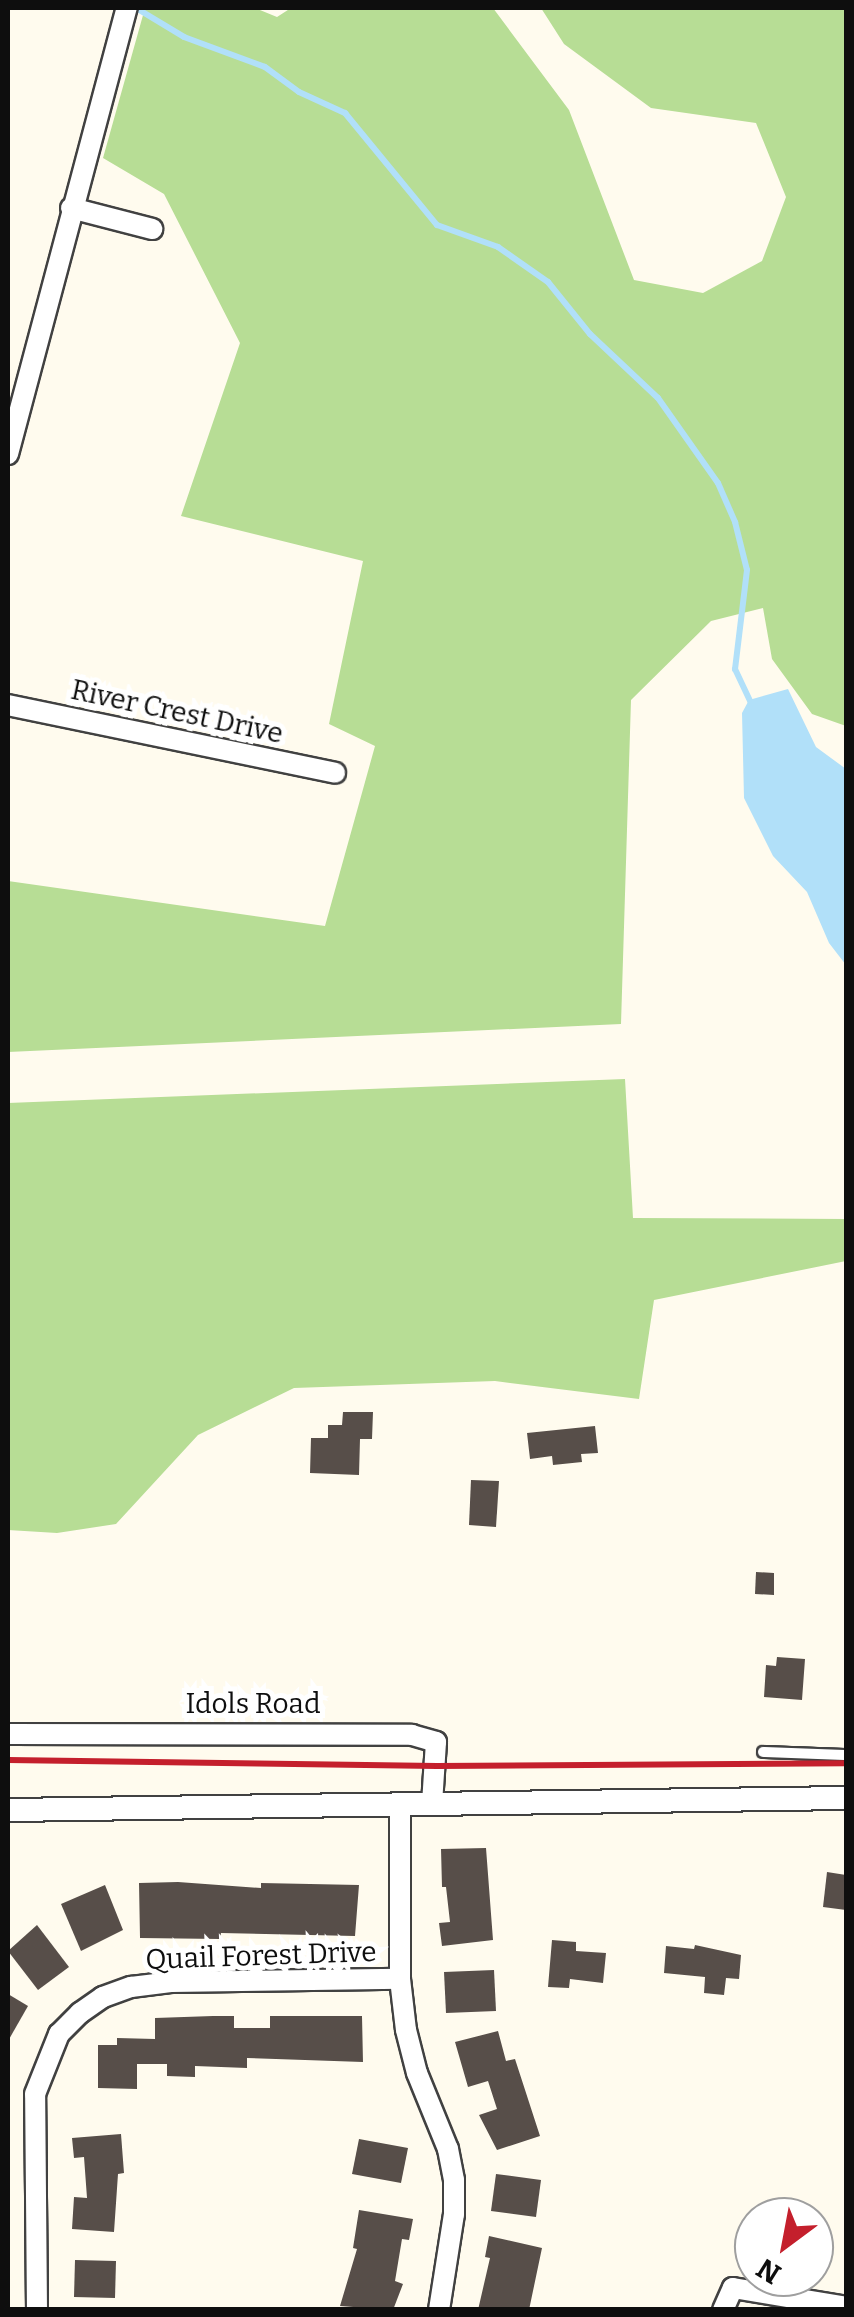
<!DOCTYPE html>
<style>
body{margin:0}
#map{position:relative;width:854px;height:2317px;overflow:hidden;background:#fffbee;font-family:Bitter,serif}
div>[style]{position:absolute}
.forest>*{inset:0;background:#b7dd95}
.water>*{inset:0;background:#b1e0f9}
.stream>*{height:6px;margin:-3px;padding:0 3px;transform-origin:3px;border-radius:3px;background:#b1e0f9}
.building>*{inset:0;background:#574e49}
.roads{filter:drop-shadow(2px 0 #414141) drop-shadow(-2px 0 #414141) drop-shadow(0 2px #414141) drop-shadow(0 -2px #414141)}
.service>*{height:10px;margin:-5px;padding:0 5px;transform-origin:5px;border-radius:5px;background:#fff}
.minor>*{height:20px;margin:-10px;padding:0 10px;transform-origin:10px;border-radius:10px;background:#fff}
.tertiary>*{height:22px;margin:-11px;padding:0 11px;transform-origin:11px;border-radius:11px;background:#fff}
.rail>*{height:6px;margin:-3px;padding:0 3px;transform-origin:3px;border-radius:3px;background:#c41f2c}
span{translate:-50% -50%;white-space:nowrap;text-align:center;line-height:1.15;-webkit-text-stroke:10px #fff;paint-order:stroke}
.street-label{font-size:28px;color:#0e0e0e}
.frame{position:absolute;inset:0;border:10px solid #0e0e0e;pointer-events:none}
.north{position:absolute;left:734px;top:2197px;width:100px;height:100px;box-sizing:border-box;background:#fff;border:2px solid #9f9f9f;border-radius:50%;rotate:212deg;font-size:28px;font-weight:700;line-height:40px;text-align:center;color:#0e0e0e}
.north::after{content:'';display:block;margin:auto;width:35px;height:45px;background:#c41f2c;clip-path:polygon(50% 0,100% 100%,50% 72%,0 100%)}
</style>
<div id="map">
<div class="forest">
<div style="clip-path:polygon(145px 8px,255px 8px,277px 17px,291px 8px,493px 8px,569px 110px,634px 280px,703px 293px,762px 261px,786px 197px,756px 123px,651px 108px,564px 44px,541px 8px,846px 8px,846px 726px,812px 714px,772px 659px,763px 608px,711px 621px,631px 700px,621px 1024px,8px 1052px,8px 881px,325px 926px,375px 746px,329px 724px,363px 561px,181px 516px,240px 343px,164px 194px,103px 158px)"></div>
<div style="clip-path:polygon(625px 1079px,633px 1218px,846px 1219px,846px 1261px,654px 1300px,639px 1399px,495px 1381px,294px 1388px,198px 1435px,116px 1524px,57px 1533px,8px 1530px,8px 1103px)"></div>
</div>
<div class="water">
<div style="clip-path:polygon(788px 689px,816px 747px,846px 769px,846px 965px,829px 943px,807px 892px,773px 856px,744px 798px,742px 713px,749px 700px)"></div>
</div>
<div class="stream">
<div style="left:136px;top:8px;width:56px;rotate:31.1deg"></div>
<div style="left:184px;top:37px;width:86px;rotate:20.3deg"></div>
<div style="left:265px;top:67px;width:42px;rotate:36.3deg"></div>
<div style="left:299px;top:92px;width:51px;rotate:24.5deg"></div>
<div style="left:345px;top:113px;width:145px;rotate:50.6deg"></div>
<div style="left:437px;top:225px;width:65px;rotate:19.8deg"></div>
<div style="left:498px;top:247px;width:61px;rotate:35deg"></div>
<div style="left:548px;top:282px;width:67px;rotate:51.1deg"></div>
<div style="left:590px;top:334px;width:93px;rotate:43.3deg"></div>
<div style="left:658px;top:398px;width:104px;rotate:54.8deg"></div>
<div style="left:718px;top:483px;width:43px;rotate:66.4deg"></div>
<div style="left:735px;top:522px;width:49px;rotate:76deg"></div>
<div style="left:747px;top:570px;width:100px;rotate:96.9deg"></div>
<div style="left:735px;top:669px;width:42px;rotate:64.7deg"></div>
</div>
<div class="building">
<div style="clip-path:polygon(343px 1412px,373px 1412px,372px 1439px,360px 1439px,359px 1475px,310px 1473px,311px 1438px,328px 1438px,328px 1425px,342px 1425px)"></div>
<div style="clip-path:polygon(595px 1426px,598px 1453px,581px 1454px,582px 1462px,553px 1465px,552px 1456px,530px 1459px,527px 1433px)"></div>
<div style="clip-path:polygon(471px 1480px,499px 1481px,496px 1527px,469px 1525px)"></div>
<div style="clip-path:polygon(756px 1572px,774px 1573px,774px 1595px,755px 1594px)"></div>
<div style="clip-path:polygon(777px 1657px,805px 1659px,802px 1700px,764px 1697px,766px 1665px,776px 1666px)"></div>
<div style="clip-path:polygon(486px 1848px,493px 1940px,442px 1946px,439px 1923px,450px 1922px,446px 1887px,442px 1887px,441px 1849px)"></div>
<div style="clip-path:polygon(827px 1872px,846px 1875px,846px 1910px,823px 1907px)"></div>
<div style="clip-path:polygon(178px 1882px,261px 1888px,261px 1883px,359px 1885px,355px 1936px,221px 1933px,220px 1939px,140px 1938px,139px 1883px)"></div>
<div style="clip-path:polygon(105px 1885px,123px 1930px,81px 1951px,61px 1904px)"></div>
<div style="clip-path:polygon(37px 1925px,69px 1967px,38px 1990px,8px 1951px)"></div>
<div style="clip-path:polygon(552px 1940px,576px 1942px,576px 1951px,606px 1953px,603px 1983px,570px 1979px,569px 1988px,548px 1987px)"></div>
<div style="clip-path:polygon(695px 1945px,741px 1955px,739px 1979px,726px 1978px,724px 1995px,704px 1993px,705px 1977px,664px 1973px,666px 1946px,694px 1949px)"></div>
<div style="clip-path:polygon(494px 1970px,496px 2011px,446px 2013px,444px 1972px)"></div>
<div style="clip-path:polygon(8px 1994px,28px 2006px,8px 2041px)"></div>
<div style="clip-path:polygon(213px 2016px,234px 2016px,234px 2028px,270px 2028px,270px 2016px,362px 2016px,363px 2062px,247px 2058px,247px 2068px,195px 2066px,195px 2077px,167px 2076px,167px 2064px,137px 2064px,137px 2089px,98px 2088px,98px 2045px,117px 2045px,117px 2038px,155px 2039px,155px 2018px)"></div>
<div style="clip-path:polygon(498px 2031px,506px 2061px,515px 2059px,540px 2136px,497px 2150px,479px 2115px,497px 2109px,488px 2081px,468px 2087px,455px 2042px)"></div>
<div style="clip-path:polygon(121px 2134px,124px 2173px,118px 2174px,114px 2232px,72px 2229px,74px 2197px,87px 2198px,84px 2157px,74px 2158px,72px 2138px)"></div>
<div style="clip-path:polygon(359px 2139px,408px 2148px,401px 2183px,352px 2174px)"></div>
<div style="clip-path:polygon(496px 2174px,541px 2180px,536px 2217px,491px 2211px)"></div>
<div style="clip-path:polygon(359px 2210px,413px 2219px,409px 2240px,402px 2239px,395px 2281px,403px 2284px,393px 2310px,340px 2306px,357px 2249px,353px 2248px)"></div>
<div style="clip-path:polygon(489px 2236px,542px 2248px,529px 2310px,478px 2310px,490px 2258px,485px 2257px)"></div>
<div style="clip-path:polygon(75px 2260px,116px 2261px,115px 2298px,74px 2297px)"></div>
</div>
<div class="roads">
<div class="service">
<div style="left:763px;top:1752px;width:83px;rotate:2.1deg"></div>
</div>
<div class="minor">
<div style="left:71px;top:208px;width:84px;rotate:14.5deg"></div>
<div style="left:8px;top:454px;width:462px;rotate:-75.1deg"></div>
<div style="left:8px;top:705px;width:334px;rotate:11.7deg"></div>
<div style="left:8px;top:1734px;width:404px;rotate:0.1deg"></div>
<div style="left:412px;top:1735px;width:25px;rotate:16deg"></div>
<div style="left:436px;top:1742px;width:62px;rotate:93.7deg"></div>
<div style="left:400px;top:1804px;width:175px;rotate:90deg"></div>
<div style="left:400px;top:1979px;width:51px;rotate:83.3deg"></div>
<div style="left:406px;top:2030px;width:44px;rotate:75.7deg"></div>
<div style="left:417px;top:2073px;width:82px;rotate:67.8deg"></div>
<div style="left:448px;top:2149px;width:32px;rotate:79deg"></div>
<div style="left:454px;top:2180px;width:34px;rotate:90deg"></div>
<div style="left:454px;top:2214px;width:97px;rotate:98.9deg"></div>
<div style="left:37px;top:2310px;width:216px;rotate:-90.5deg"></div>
<div style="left:35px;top:2094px;width:65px;rotate:-68.2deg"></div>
<div style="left:59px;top:2034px;width:30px;rotate:-45deg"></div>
<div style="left:80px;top:2013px;width:28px;rotate:-35deg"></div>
<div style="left:103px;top:1997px;width:30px;rotate:-20deg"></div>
<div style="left:131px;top:1987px;width:40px;rotate:-7.1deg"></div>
<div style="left:171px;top:1982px;width:229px;rotate:-0.8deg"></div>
<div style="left:723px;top:2310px;width:24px;rotate:-66deg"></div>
<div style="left:733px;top:2288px;width:115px;rotate:9.5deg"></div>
</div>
<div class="tertiary">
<div style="left:8px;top:1810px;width:838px;rotate:-0.82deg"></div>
</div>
</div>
<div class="rail">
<div style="left:8px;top:1760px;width:429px;rotate:0.8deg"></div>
<div style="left:437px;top:1766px;width:409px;rotate:-0.4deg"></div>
</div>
<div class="street-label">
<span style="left:177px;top:712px;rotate:12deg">River Crest Drive</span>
<span style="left:253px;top:1704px">Idols Road</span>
<span style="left:261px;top:1956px;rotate:-2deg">Quail Forest Drive</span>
</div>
<div class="frame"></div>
<div class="north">N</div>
</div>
